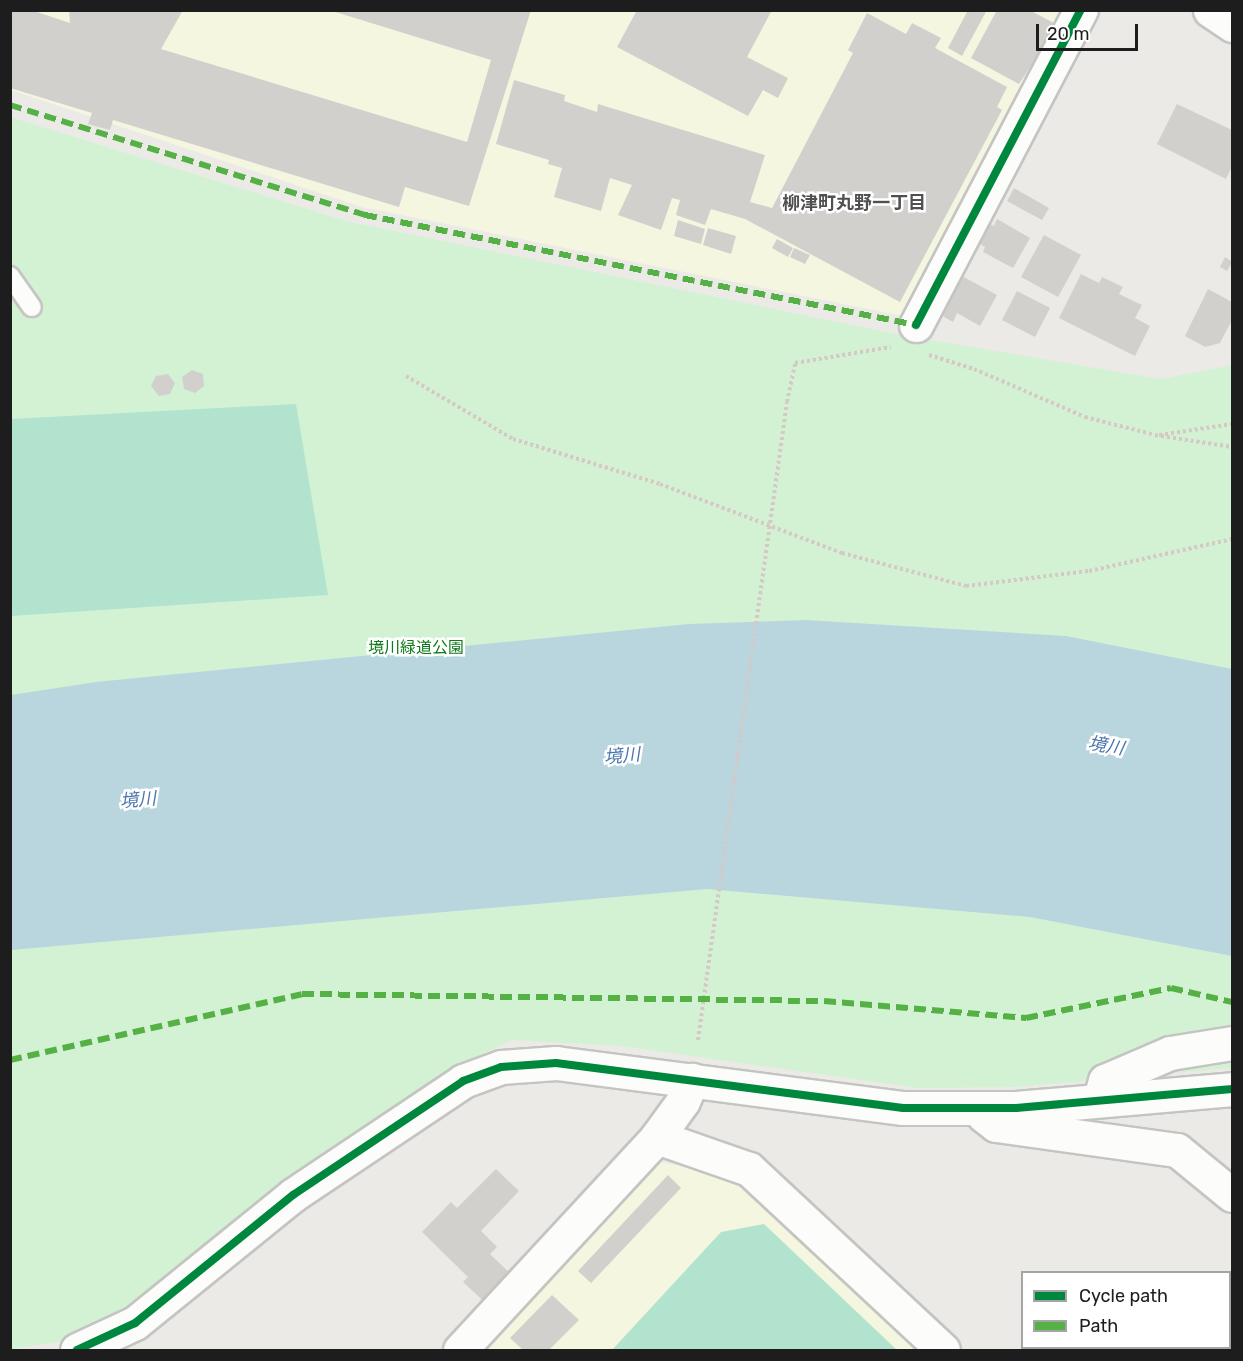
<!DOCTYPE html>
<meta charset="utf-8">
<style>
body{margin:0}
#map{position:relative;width:1243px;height:1361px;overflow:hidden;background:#ebeae6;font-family:Rubik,"Noto Sans JP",sans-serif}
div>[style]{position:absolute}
.education>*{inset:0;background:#f5f6e0}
.park>*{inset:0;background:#d3f2d4}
.pitch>*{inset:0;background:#b1e3cf}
.water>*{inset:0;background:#b9d6df}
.building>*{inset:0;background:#d2d0cd}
.path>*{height:4px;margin-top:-2px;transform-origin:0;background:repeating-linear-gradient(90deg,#d5c8c5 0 3px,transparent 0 6px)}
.roads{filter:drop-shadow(2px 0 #c4c4c2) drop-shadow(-2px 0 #c4c4c2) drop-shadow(0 2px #c4c4c2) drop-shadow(0 -2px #c4c4c2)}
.lane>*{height:18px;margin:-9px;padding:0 9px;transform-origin:9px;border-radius:9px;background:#fcfcfb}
.street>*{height:33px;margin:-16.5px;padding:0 16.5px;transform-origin:16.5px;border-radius:16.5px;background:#fcfcfb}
.path-bridge>*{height:4px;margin-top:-2px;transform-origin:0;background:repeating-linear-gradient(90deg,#d5c8c5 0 3px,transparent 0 6px)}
.quiet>*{height:6px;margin-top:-3px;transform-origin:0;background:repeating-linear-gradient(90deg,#55b145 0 12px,transparent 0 18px)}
.cycleway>*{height:8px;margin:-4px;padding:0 4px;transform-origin:4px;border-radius:4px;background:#00873e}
span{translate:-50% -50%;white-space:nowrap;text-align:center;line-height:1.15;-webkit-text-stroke:5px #fff;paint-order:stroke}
.park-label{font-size:16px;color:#0c7a1a}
.neighbourhood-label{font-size:18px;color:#505050;font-weight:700}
.water-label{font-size:18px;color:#4b77ab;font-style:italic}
.frame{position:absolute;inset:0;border:12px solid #1d1d1d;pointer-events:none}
.legend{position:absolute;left:1021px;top:1271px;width:210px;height:78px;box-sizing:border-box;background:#fff;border:2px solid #a5a5a5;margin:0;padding:8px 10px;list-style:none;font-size:18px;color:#1d1d1d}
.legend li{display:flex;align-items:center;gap:12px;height:30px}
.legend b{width:30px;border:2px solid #a5a5a5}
.scale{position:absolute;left:1036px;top:24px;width:102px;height:27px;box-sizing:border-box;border:3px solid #1d1d1d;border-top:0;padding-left:8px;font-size:18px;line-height:21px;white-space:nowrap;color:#1d1d1d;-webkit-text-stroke:4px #fff;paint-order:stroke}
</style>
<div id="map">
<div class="education">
<div style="clip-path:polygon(11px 11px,1070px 11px,908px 317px,362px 207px,11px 90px)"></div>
<div style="clip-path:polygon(661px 1162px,753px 1181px,933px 1350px,487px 1350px)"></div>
</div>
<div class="park">
<div style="clip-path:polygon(10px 117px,346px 221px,901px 335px,1161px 379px,1232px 365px,1232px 1068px,1015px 1087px,918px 1088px,621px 1046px,511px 1040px,458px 1067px,127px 1314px,77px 1339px,11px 1349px)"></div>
</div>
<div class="pitch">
<div style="clip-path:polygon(296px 404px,328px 595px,11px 616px,11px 419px)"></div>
<div style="clip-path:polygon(764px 1224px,897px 1350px,612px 1350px,721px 1232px)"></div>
</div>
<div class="water">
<div style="clip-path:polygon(806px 620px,1066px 636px,1232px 669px,1232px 956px,1030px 917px,707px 889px,11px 950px,11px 695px,96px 682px,689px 624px)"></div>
</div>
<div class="building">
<div style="clip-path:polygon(10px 10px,31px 10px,70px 23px,69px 10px,183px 10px,161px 49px,467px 142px,491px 60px,329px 10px,531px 10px,469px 206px,405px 187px,399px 207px,113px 120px,110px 130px,88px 124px,92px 113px,10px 88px)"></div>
<div style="clip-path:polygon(637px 10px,772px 10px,747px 57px,788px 78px,778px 98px,763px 90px,748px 116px,617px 47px)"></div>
<div style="clip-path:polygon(968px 10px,987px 10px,962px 56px,948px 48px)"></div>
<div style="clip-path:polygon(997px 10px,1029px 10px,1058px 25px,1019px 84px,971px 58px)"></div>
<div style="clip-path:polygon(867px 13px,906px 34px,912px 23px,941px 38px,935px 48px,1007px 87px,997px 107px,1002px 110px,900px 302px,745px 219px,711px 209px,705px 225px,676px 215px,680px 200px,672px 198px,661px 230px,618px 215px,632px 185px,610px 178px,601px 211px,554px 197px,562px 168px,548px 164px,549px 160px,496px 144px,514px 80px,565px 95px,564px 101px,597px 112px,598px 104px,765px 155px,750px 202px,772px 208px,853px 53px,848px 50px)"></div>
<div style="clip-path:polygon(1177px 104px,1232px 130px,1232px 166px,1226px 179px,1157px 144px)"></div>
<div style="clip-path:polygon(1014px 188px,1049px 208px,1042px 220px,1007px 201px)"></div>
<div style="clip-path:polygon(997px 219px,1030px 238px,1013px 268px,983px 252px,985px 247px,977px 242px,988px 223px,994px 226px)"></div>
<div style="clip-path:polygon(678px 220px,705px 229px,701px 244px,674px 236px)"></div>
<div style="clip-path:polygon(708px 228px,736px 236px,731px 254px,703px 245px)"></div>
<div style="clip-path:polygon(1044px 235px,1081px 255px,1058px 297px,1021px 277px)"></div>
<div style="clip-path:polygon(777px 239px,793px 248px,788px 257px,772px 248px)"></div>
<div style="clip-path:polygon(794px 248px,810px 255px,805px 264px,790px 257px)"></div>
<div style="clip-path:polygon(1225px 257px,1232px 262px,1227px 271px,1220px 267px)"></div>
<div style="clip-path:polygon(1081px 274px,1099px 283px,1102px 277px,1123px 287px,1119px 294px,1142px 305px,1135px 318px,1150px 326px,1135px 356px,1059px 318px)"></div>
<div style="clip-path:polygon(960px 275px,997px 295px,980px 326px,957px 313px,953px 322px,939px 314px)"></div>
<div style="clip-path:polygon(1208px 289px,1232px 302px,1232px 320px,1220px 343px,1205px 347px,1185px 336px)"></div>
<div style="clip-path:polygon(1017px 291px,1050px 308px,1035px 337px,1002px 320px)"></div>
<div style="clip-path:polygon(192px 370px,203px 374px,204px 386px,195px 393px,184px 389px,182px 377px)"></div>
<div style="clip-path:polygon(168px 374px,175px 383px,170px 394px,159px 396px,151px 386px,156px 376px)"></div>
<div style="clip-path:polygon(496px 1169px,519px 1191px,481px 1231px,497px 1247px,490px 1254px,516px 1279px,490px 1307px,463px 1282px,468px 1277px,422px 1232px,451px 1202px,457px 1208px)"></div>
<div style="clip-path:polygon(668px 1175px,681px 1188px,591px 1283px,578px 1271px)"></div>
<div style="clip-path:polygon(552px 1295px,579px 1320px,549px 1350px,523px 1350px,510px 1338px)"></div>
</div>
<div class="path">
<div style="left:929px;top:355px;width:47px;rotate:17.3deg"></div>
<div style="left:974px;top:369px;width:121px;rotate:23.4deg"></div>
<div style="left:1085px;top:417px;width:72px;rotate:14.4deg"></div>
<div style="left:1155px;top:435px;width:78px;rotate:8.9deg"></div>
<div style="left:406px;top:376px;width:124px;rotate:30.5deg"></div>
<div style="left:513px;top:439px;width:154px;rotate:17deg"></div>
<div style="left:660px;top:484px;width:195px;rotate:20.8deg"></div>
<div style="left:842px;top:553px;width:128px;rotate:14.9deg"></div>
<div style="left:966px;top:586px;width:124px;rotate:-7deg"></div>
<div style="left:1089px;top:571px;width:147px;rotate:-12.6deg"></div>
<div style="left:787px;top:402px;width:40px;rotate:-78deg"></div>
<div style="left:795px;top:363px;width:97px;rotate:-9.5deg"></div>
<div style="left:1159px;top:435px;width:74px;rotate:-8.6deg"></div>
</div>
<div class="roads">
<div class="lane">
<div style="left:10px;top:276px;width:38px;rotate:55deg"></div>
</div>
<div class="street">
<div style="left:1210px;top:10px;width:27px;rotate:34deg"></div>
<div style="left:916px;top:325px;width:356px;rotate:-62.4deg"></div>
<div style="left:1100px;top:1098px;width:18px;rotate:-74deg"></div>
<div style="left:1105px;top:1081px;width:71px;rotate:-23.3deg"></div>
<div style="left:1170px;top:1053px;width:63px;rotate:-9.2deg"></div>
<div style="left:983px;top:1115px;width:16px;rotate:38deg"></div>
<div style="left:996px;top:1125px;width:183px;rotate:7.9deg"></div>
<div style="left:1177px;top:1150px;width:71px;rotate:39.3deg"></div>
<div style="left:657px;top:1137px;width:97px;rotate:19.2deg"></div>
<div style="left:749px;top:1169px;width:265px;rotate:43deg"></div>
<div style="left:77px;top:1350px;width:64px;rotate:-25deg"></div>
<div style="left:135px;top:1323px;width:203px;rotate:-39deg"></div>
<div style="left:293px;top:1195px;width:205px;rotate:-33.8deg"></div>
<div style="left:463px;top:1081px;width:40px;rotate:-20.2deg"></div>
<div style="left:501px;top:1067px;width:55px;rotate:-4.2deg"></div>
<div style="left:556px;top:1063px;width:350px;rotate:7.4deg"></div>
<div style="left:903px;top:1108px;width:113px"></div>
<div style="left:1016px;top:1108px;width:217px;rotate:-5deg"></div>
<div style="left:460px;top:1350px;width:290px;rotate:-47.2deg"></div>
<div style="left:657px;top:1137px;width:44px;rotate:-54.2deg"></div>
<div style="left:683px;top:1101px;width:23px;rotate:-67deg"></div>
</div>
</div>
<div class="path-bridge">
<div style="left:698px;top:1040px;width:644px;rotate:-82.06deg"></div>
</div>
<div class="quiet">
<div style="left:10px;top:105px;width:372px;rotate:17.2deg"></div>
<div style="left:365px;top:215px;width:562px;rotate:11.29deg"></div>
<div style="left:10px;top:1060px;width:299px;rotate:-12.7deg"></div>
<div style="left:302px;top:994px;width:522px;rotate:0.77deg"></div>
<div style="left:824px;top:1001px;width:203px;rotate:4.8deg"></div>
<div style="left:1026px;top:1018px;width:148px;rotate:-11.7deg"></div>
<div style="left:1171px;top:988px;width:63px;rotate:12.9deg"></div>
</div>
<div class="cycleway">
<div style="left:916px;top:325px;width:356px;rotate:-62.4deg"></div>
<div style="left:77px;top:1350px;width:64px;rotate:-25deg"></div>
<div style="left:135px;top:1323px;width:203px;rotate:-39deg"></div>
<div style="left:293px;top:1195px;width:205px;rotate:-33.8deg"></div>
<div style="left:463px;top:1081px;width:40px;rotate:-20.2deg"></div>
<div style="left:501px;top:1067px;width:55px;rotate:-4.2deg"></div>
<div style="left:556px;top:1063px;width:350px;rotate:7.4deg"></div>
<div style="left:903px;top:1108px;width:113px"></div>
<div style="left:1016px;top:1108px;width:217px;rotate:-5deg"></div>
</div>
<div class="park-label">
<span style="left:416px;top:648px">境川緑道公園</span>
</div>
<div class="neighbourhood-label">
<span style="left:854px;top:203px">柳津町丸野一丁目</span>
</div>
<div class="water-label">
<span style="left:1106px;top:746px;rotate:10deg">境川</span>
<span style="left:622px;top:756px;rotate:-5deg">境川</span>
<span style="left:138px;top:800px;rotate:-5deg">境川</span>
</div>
<div class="frame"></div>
<ul class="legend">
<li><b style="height:8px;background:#00873e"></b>Cycle path</li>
<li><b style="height:8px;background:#55b145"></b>Path</li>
</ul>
<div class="scale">20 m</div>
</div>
